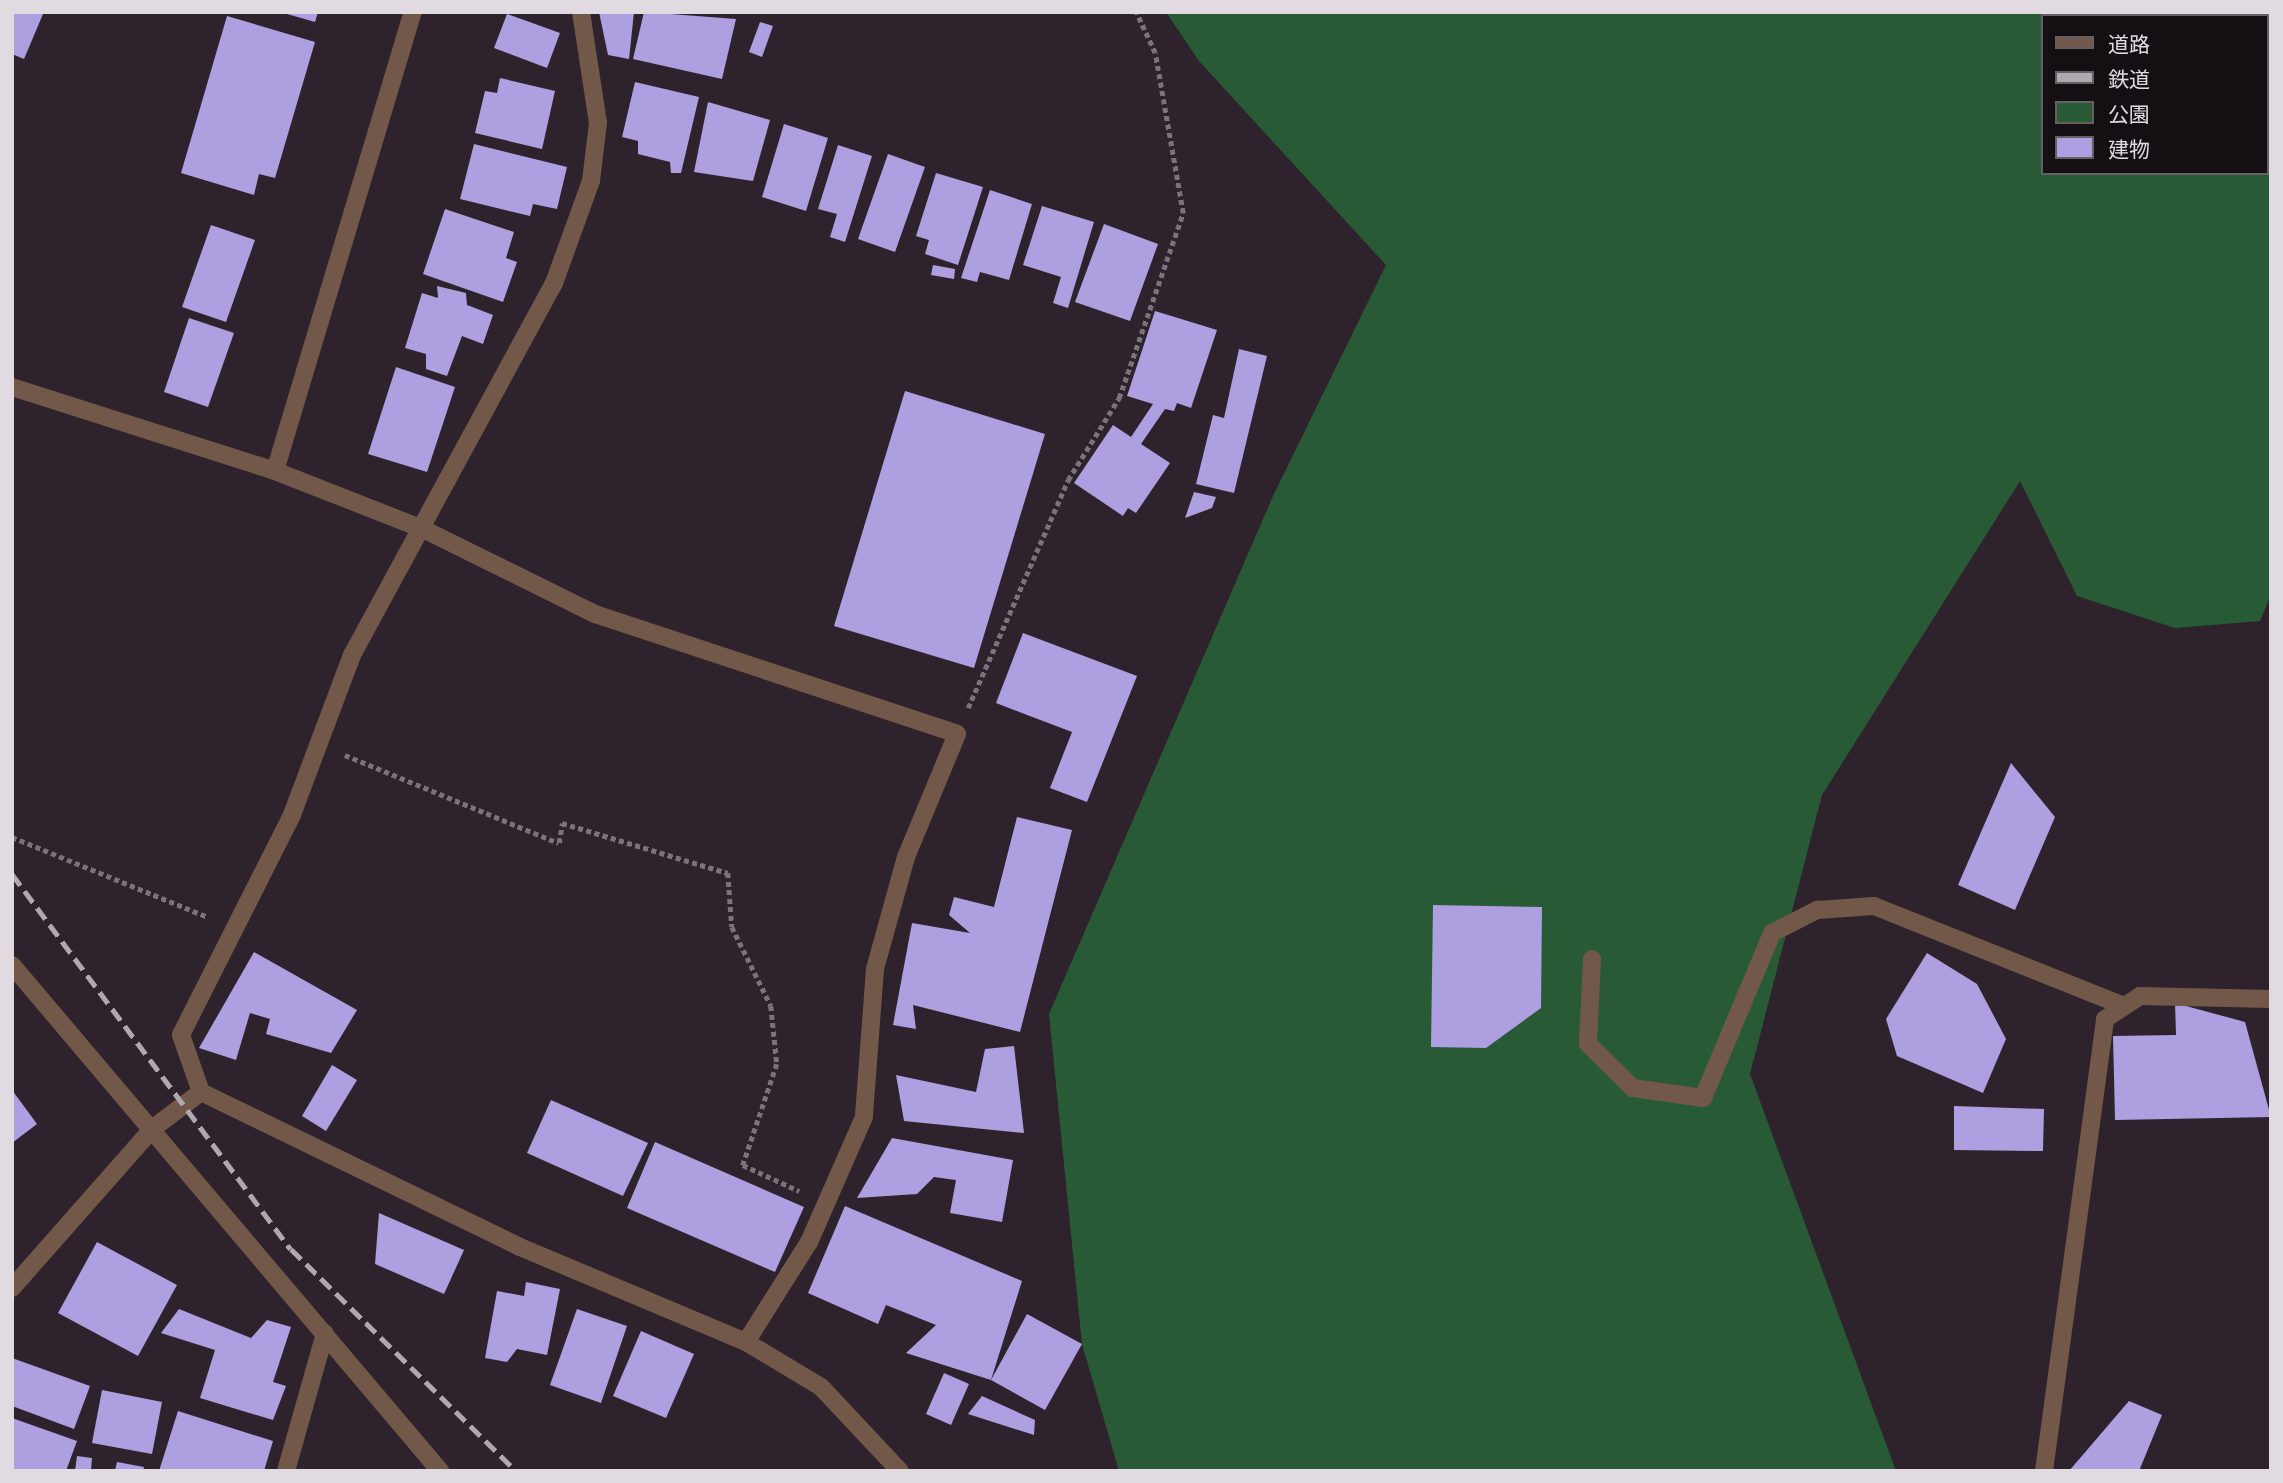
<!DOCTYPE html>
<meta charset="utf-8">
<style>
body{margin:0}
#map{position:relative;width:2283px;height:1483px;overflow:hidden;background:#2e232d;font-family:"PT Sans","Noto Sans JP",sans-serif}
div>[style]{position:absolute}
.green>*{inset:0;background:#295a36}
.building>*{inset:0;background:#ae9fe1}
.path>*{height:4.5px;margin-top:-2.25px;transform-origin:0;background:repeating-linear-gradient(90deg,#7b727b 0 5px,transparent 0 8.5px)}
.minor>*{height:18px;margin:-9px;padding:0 9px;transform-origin:9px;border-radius:9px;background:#725848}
.rail>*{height:5px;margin-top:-2.5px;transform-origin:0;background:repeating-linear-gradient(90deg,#b0a8af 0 14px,transparent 0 21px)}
span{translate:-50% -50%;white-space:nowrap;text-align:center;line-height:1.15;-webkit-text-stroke:7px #140f13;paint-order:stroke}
.frame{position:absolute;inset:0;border:14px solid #e1dae1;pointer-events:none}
.legend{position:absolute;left:2041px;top:14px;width:228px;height:161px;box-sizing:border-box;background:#140f13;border:2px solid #666065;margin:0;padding:9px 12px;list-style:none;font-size:21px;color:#e1dae1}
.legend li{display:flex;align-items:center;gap:14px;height:35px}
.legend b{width:35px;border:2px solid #666065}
</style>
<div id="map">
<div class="green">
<div style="clip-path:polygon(evenodd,1166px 12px,2271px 12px,2271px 595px,2260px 621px,2175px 628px,2077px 596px,2020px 481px,1822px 795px,1750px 1074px,1896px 1471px,1119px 1471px,1082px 1344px,1049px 1014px,1273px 496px,1386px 265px,1199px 61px,1166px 12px,2043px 16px,2267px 16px,2267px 173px,2043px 173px,2043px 16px)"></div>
</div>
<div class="building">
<div style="clip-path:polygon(12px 12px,43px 14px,24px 59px,12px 54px)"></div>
<div style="clip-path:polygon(280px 12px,318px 12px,315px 22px)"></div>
<div style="clip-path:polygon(599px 12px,634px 12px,629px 59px,608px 55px)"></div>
<div style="clip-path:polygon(644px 12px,736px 19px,722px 79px,633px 59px)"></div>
<div style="clip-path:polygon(507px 14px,560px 33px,547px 68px,494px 48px)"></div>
<div style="clip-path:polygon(227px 16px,315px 42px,275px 178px,259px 174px,254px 195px,181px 173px)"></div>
<div style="clip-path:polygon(760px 22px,773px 26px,762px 57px,749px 52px)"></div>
<div style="clip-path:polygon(500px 78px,555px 91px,542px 149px,475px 133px,485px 91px,497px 93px)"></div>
<div style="clip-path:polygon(635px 82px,699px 97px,681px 173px,671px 173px,670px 162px,638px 154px,638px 141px,622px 137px)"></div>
<div style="clip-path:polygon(708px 102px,770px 120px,753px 181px,694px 172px)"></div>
<div style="clip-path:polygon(784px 124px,828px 138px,806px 211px,762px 197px)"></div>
<div style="clip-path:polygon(474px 144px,567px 167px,557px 209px,533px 204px,530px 216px,460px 199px)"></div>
<div style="clip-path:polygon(838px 145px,872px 156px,845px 242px,830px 237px,837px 214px,818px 209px)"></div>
<div style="clip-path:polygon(888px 154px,925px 167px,895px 252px,858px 239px)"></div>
<div style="clip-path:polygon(936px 173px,983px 187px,958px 265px,925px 254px,929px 240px,916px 236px)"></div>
<div style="clip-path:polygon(990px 190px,1032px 204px,1009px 280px,980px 272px,977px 282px,961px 278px)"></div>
<div style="clip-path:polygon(1042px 206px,1094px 222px,1068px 308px,1053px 303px,1061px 277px,1023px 265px)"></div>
<div style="clip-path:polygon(445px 209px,514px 232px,506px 258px,517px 262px,503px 302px,423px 274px)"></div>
<div style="clip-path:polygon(1104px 224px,1158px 244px,1130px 321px,1075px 302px)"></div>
<div style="clip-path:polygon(211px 225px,255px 240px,226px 322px,182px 307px)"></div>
<div style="clip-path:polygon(933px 265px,955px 269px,954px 279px,931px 275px)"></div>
<div style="clip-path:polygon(437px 286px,466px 293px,467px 305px,493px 315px,483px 344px,462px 336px,447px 376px,426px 369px,426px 354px,405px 348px,422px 293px,438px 298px)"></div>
<div style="clip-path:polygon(1155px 311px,1217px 330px,1191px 408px,1177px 403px,1174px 411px,1165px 409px,1141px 444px,1170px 463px,1136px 513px,1128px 508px,1123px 516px,1074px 483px,1113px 425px,1131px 437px,1153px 404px,1127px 396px)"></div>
<div style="clip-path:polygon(189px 318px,234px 333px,208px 407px,164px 392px)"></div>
<div style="clip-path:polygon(1239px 349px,1267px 356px,1234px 493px,1196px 484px,1213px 415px,1224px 418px)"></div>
<div style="clip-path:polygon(396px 367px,455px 387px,427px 472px,368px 454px)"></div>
<div style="clip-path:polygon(905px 391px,1045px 434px,974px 668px,834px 626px)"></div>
<div style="clip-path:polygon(1194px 492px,1216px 497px,1212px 508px,1185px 518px)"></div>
<div style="clip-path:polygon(1023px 633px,1137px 676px,1087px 802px,1050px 788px,1072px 732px,996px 703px)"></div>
<div style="clip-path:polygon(2011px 763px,2055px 817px,2015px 910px,1958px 885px)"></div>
<div style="clip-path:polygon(1017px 817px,1072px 830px,1020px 1032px,913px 1005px,916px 1029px,893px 1025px,912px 923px,970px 933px,949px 915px,954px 897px,994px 907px)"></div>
<div style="clip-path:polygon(1433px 905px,1542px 907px,1541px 1008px,1486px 1048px,1431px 1047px)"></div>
<div style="clip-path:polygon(254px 952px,357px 1010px,331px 1053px,266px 1034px,270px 1019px,250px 1013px,236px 1060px,199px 1048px)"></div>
<div style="clip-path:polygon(1927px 953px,1977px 984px,2006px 1039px,1983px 1093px,1897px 1056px,1886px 1019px)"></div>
<div style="clip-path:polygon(2175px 1003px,2245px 1022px,2271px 1117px,2115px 1120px,2113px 1036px,2176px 1035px)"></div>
<div style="clip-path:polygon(1014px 1046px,1024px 1133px,904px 1121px,896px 1075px,976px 1092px,985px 1049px)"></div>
<div style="clip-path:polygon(332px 1065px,357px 1080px,326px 1131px,302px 1116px)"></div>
<div style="clip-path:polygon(12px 1090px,37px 1124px,12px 1143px)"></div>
<div style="clip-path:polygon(551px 1100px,648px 1143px,623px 1196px,527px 1153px)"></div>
<div style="clip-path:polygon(1954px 1106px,2044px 1109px,2043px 1151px,1954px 1150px)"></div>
<div style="clip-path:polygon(892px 1138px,1013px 1160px,1002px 1222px,950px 1213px,956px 1180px,934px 1177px,917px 1194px,857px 1198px)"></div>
<div style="clip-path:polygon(655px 1142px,804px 1207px,775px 1272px,627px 1208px)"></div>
<div style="clip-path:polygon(845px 1206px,1022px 1281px,991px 1380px,906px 1353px,936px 1325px,886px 1305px,878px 1324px,808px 1293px)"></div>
<div style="clip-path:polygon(379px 1213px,464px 1250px,444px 1294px,375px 1264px)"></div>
<div style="clip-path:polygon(97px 1242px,177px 1285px,138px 1356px,58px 1313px)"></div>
<div style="clip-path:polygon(526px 1282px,560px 1289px,547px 1355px,517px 1349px,507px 1362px,485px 1358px,497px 1291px,524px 1296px)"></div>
<div style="clip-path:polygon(179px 1309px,251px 1338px,267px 1320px,291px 1327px,273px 1382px,286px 1386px,273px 1420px,200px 1398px,215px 1350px,161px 1333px)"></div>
<div style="clip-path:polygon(577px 1309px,627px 1326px,601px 1403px,550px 1385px)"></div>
<div style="clip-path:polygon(1027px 1314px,1082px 1344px,1045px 1410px,991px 1380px)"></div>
<div style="clip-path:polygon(641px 1331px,694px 1354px,666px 1418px,613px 1396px)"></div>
<div style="clip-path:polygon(12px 1358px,90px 1386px,74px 1429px,12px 1406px)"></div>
<div style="clip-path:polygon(944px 1373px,969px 1384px,951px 1425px,926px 1414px)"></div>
<div style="clip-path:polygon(102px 1390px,162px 1402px,152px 1454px,92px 1443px)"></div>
<div style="clip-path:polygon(982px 1396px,1035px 1420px,1034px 1435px,968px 1414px)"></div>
<div style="clip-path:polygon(2129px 1401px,2162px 1415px,2139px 1471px,2069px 1471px)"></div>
<div style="clip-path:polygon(178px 1411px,273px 1441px,264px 1471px,159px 1471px)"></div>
<div style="clip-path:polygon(12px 1418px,77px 1441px,66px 1471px,12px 1471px)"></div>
<div style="clip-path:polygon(77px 1456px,92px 1458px,91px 1471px,75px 1471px)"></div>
<div style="clip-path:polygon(117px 1462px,144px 1467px,143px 1471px,115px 1471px)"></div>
</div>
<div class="path">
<div style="left:968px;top:708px;width:249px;rotate:-66.3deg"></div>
<div style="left:1068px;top:480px;width:97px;rotate:-58.1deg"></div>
<div style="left:1119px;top:398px;width:196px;rotate:-70.9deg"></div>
<div style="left:1183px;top:213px;width:162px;rotate:-99.9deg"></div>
<div style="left:1155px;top:53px;width:45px;rotate:-114.9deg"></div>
<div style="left:345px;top:755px;width:231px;rotate:22.4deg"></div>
<div style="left:559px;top:843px;width:20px;rotate:-81deg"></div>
<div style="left:562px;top:823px;width:173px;rotate:16.8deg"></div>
<div style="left:728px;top:873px;width:54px;rotate:85.8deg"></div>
<div style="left:732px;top:927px;width:88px;rotate:63.7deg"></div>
<div style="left:771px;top:1006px;width:58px;rotate:84.1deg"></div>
<div style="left:777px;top:1064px;width:107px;rotate:108.6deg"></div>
<div style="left:743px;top:1165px;width:62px;rotate:24.9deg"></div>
<div style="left:12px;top:837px;width:212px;rotate:22.2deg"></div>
</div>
<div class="minor">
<div style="left:581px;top:12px;width:112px;rotate:81.3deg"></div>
<div style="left:598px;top:123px;width:58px;rotate:96.9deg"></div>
<div style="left:591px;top:181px;width:109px;rotate:109.9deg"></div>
<div style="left:554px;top:283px;width:423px;rotate:118.5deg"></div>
<div style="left:352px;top:655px;width:171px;rotate:110.6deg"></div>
<div style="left:292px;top:815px;width:246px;rotate:116.8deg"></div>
<div style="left:181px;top:1035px;width:60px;rotate:70.7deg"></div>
<div style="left:201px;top:1092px;width:355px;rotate:25.9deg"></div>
<div style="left:520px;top:1247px;width:245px;rotate:22.8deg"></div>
<div style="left:746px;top:1342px;width:87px;rotate:31deg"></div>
<div style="left:821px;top:1387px;width:115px;rotate:46.8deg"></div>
<div style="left:12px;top:387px;width:276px;rotate:17.7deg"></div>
<div style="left:275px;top:471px;width:159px;rotate:21.4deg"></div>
<div style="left:423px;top:529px;width:192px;rotate:26.3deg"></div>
<div style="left:595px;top:614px;width:381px;rotate:18.3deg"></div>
<div style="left:957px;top:734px;width:133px;rotate:112.5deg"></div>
<div style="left:906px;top:857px;width:116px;rotate:105.5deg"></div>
<div style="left:875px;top:969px;width:148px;rotate:94.3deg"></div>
<div style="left:864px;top:1117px;width:137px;rotate:113.7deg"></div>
<div style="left:809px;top:1242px;width:118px;rotate:122.2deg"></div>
<div style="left:275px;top:471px;width:479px;rotate:-73.3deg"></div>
<div style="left:1592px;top:959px;width:85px;rotate:92.7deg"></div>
<div style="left:1588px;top:1044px;width:63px;rotate:44.4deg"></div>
<div style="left:1633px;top:1088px;width:71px;rotate:8.1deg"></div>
<div style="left:1703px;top:1098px;width:179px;rotate:-67.3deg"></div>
<div style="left:1772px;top:933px;width:51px;rotate:-27.1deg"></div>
<div style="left:1817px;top:910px;width:57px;rotate:-4deg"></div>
<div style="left:1874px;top:906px;width:269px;rotate:21.8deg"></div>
<div style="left:12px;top:965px;width:663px;rotate:49.77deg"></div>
<div style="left:12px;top:1288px;width:212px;rotate:-48.6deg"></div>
<div style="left:152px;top:1129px;width:61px;rotate:-37.1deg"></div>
<div style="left:286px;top:1471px;width:143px;rotate:-74.2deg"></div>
<div style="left:2044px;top:1471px;width:456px;rotate:-82.3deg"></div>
<div style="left:2105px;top:1019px;width:42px;rotate:-33.3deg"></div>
<div style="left:2140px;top:996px;width:131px;rotate:1.3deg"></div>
</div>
<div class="rail">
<div style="left:12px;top:874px;width:467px;rotate:53.4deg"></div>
<div style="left:291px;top:1249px;width:316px;rotate:44.6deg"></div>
</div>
<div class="frame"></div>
<ul class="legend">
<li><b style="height:9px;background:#725848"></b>道路</li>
<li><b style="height:9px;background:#b0a8af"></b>鉄道</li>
<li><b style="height:19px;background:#295a36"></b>公園</li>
<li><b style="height:19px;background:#ae9fe1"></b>建物</li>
</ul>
</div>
